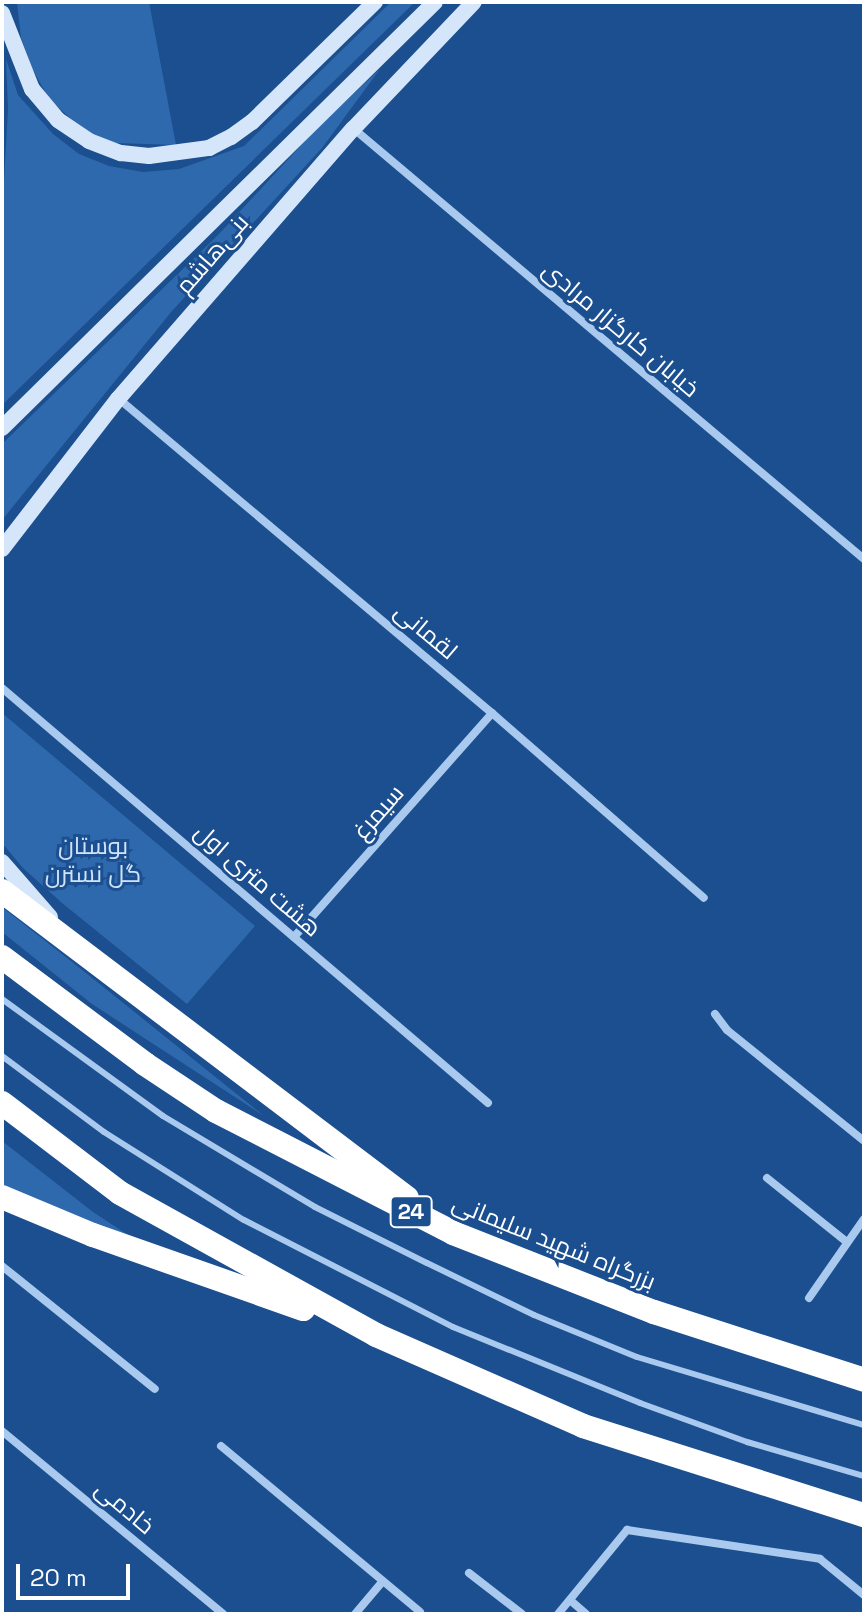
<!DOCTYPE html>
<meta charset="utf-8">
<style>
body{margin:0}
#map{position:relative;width:866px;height:1616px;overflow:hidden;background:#1b4f8f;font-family:"Space Grotesk",Cairo,sans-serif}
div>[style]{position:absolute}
.green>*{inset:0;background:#2e69ad}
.lane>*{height:6px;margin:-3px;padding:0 3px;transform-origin:3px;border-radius:3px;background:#a9c9ee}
.street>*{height:8px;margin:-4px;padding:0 4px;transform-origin:4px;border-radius:4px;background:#a9c9ee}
.secondary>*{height:16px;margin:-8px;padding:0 8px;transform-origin:8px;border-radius:8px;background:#d6e6fa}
.highway>*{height:24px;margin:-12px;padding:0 12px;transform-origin:12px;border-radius:12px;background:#fff}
span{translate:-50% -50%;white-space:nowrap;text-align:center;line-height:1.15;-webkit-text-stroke:6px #1b4f8f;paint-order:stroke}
.shield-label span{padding:2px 6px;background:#1b4f8f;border:2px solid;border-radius:6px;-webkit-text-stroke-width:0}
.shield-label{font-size:22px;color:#fff;font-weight:700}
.street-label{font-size:24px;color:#fff}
.park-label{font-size:24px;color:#cfe3fa}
.frame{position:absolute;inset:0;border:4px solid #fff;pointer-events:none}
.scale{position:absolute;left:16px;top:1564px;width:114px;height:36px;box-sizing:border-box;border:4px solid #fff;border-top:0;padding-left:10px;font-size:24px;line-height:28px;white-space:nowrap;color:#fff;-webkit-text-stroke:6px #1b4f8f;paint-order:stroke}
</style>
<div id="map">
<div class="green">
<div style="clip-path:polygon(17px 2px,149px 2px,176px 145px,116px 143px,94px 135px,70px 118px,49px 99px,32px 68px,21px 38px)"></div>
<div style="clip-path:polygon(391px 2px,415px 2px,2px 405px,2px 217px,8px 109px,6px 59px,18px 95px,53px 134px,79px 154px,109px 166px,143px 172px,179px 169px,244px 146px)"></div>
<div style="clip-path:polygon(380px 69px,322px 148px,172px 311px,2px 520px,2px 444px,218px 235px,320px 125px)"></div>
<div style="clip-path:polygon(2px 713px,255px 926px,187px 1004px,62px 903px,23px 868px,2px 843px)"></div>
<div style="clip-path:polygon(2px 907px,81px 969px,264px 1116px,92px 1004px,2px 932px)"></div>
<div style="clip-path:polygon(2px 1141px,93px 1212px,151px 1250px,2px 1185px)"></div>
</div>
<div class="lane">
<div style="left:2px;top:999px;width:199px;rotate:36deg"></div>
<div style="left:163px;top:1116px;width:177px;rotate:30.9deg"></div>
<div style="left:315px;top:1207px;width:125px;rotate:26.6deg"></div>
<div style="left:427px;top:1263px;width:119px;rotate:25.9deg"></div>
<div style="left:534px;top:1315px;width:111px;rotate:22.2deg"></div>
<div style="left:637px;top:1357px;width:237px;rotate:16.7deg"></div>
<div style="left:2px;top:1056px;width:127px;rotate:36.7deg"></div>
<div style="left:104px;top:1132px;width:165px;rotate:32.2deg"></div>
<div style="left:244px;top:1220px;width:235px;rotate:27.1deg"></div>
<div style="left:453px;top:1327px;width:202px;rotate:22.1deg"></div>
<div style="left:640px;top:1403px;width:114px;rotate:20deg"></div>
<div style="left:747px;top:1442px;width:122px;rotate:16.2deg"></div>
</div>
<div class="street">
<div style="left:354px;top:129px;width:667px;rotate:40.14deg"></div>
<div style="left:119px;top:399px;width:488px;rotate:40.1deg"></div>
<div style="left:492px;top:713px;width:281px;rotate:41.1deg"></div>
<div style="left:2px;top:688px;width:639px;rotate:40.49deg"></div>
<div style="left:294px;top:937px;width:299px;rotate:-48.5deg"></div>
<div style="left:715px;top:1014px;width:20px;rotate:53deg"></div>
<div style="left:727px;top:1030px;width:176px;rotate:39deg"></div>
<div style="left:767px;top:1178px;width:102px;rotate:38.7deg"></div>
<div style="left:2px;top:1266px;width:196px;rotate:38.8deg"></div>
<div style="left:809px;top:1298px;width:96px;rotate:-55.2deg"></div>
<div style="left:2px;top:1431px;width:287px;rotate:39.6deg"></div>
<div style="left:221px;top:1446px;width:259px;rotate:39.8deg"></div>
<div style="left:469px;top:1573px;width:67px;rotate:37.7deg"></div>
<div style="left:570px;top:1600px;width:21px;rotate:41deg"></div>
<div style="left:355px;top:1614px;width:43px;rotate:-49.7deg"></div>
<div style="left:558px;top:1614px;width:109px;rotate:-50.6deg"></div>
<div style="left:627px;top:1530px;width:195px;rotate:8.5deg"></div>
<div style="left:820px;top:1559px;width:57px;rotate:39.3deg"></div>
</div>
<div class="secondary">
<div style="left:2px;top:13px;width:82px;rotate:68.5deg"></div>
<div style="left:32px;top:89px;width:40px;rotate:50deg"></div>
<div style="left:58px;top:120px;width:37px;rotate:34deg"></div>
<div style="left:89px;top:141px;width:34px;rotate:21deg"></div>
<div style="left:121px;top:153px;width:28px;rotate:6deg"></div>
<div style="left:149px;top:156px;width:61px;rotate:-7.6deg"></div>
<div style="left:209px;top:148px;width:25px;rotate:-27deg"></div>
<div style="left:231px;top:137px;width:26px;rotate:-36deg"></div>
<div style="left:252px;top:122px;width:172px;rotate:-44.3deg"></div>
<div style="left:2px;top:428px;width:607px;rotate:-44.53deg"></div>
<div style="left:2px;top:549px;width:190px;rotate:-52.3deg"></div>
<div style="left:118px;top:399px;width:358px;rotate:-49deg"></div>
<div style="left:353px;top:129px;width:175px;rotate:-46.4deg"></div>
<div style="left:2px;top:862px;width:73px;rotate:48.9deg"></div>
</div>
<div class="highway">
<div style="left:2px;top:891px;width:508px;rotate:37.16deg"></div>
<div style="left:2px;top:957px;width:179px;rotate:36.8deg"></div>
<div style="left:145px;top:1064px;width:85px;rotate:33.5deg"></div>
<div style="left:216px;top:1111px;width:267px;rotate:27.2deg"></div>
<div style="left:453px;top:1233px;width:216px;rotate:21.5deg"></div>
<div style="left:654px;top:1312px;width:221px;rotate:17.9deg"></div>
<div style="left:2px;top:1103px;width:148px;rotate:37.3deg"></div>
<div style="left:120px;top:1193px;width:293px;rotate:29deg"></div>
<div style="left:376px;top:1335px;width:226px;rotate:23.7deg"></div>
<div style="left:583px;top:1426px;width:295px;rotate:17.6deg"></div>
<div style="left:2px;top:1197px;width:99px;rotate:22.7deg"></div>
<div style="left:93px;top:1235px;width:223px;rotate:19.4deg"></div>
</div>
<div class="shield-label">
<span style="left:411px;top:1212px">24</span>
</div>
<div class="street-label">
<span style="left:212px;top:254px;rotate:-49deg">بنی‌هاشم</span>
<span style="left:621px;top:329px;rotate:40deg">خیابان کارگزار مرادی</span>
<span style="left:426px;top:631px;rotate:40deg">لقمانی</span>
<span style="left:378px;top:812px;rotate:-49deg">سیمرغ</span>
<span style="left:258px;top:880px;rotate:41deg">هشت متری اول</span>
<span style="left:554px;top:1242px;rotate:22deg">بزرگراه شهید سلیمانی</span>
<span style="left:125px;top:1507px;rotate:40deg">خادمی</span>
</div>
<div class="park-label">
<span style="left:93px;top:860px">بوستان<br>گل نسترن</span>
</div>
<div class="frame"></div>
<div class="scale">20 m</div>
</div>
